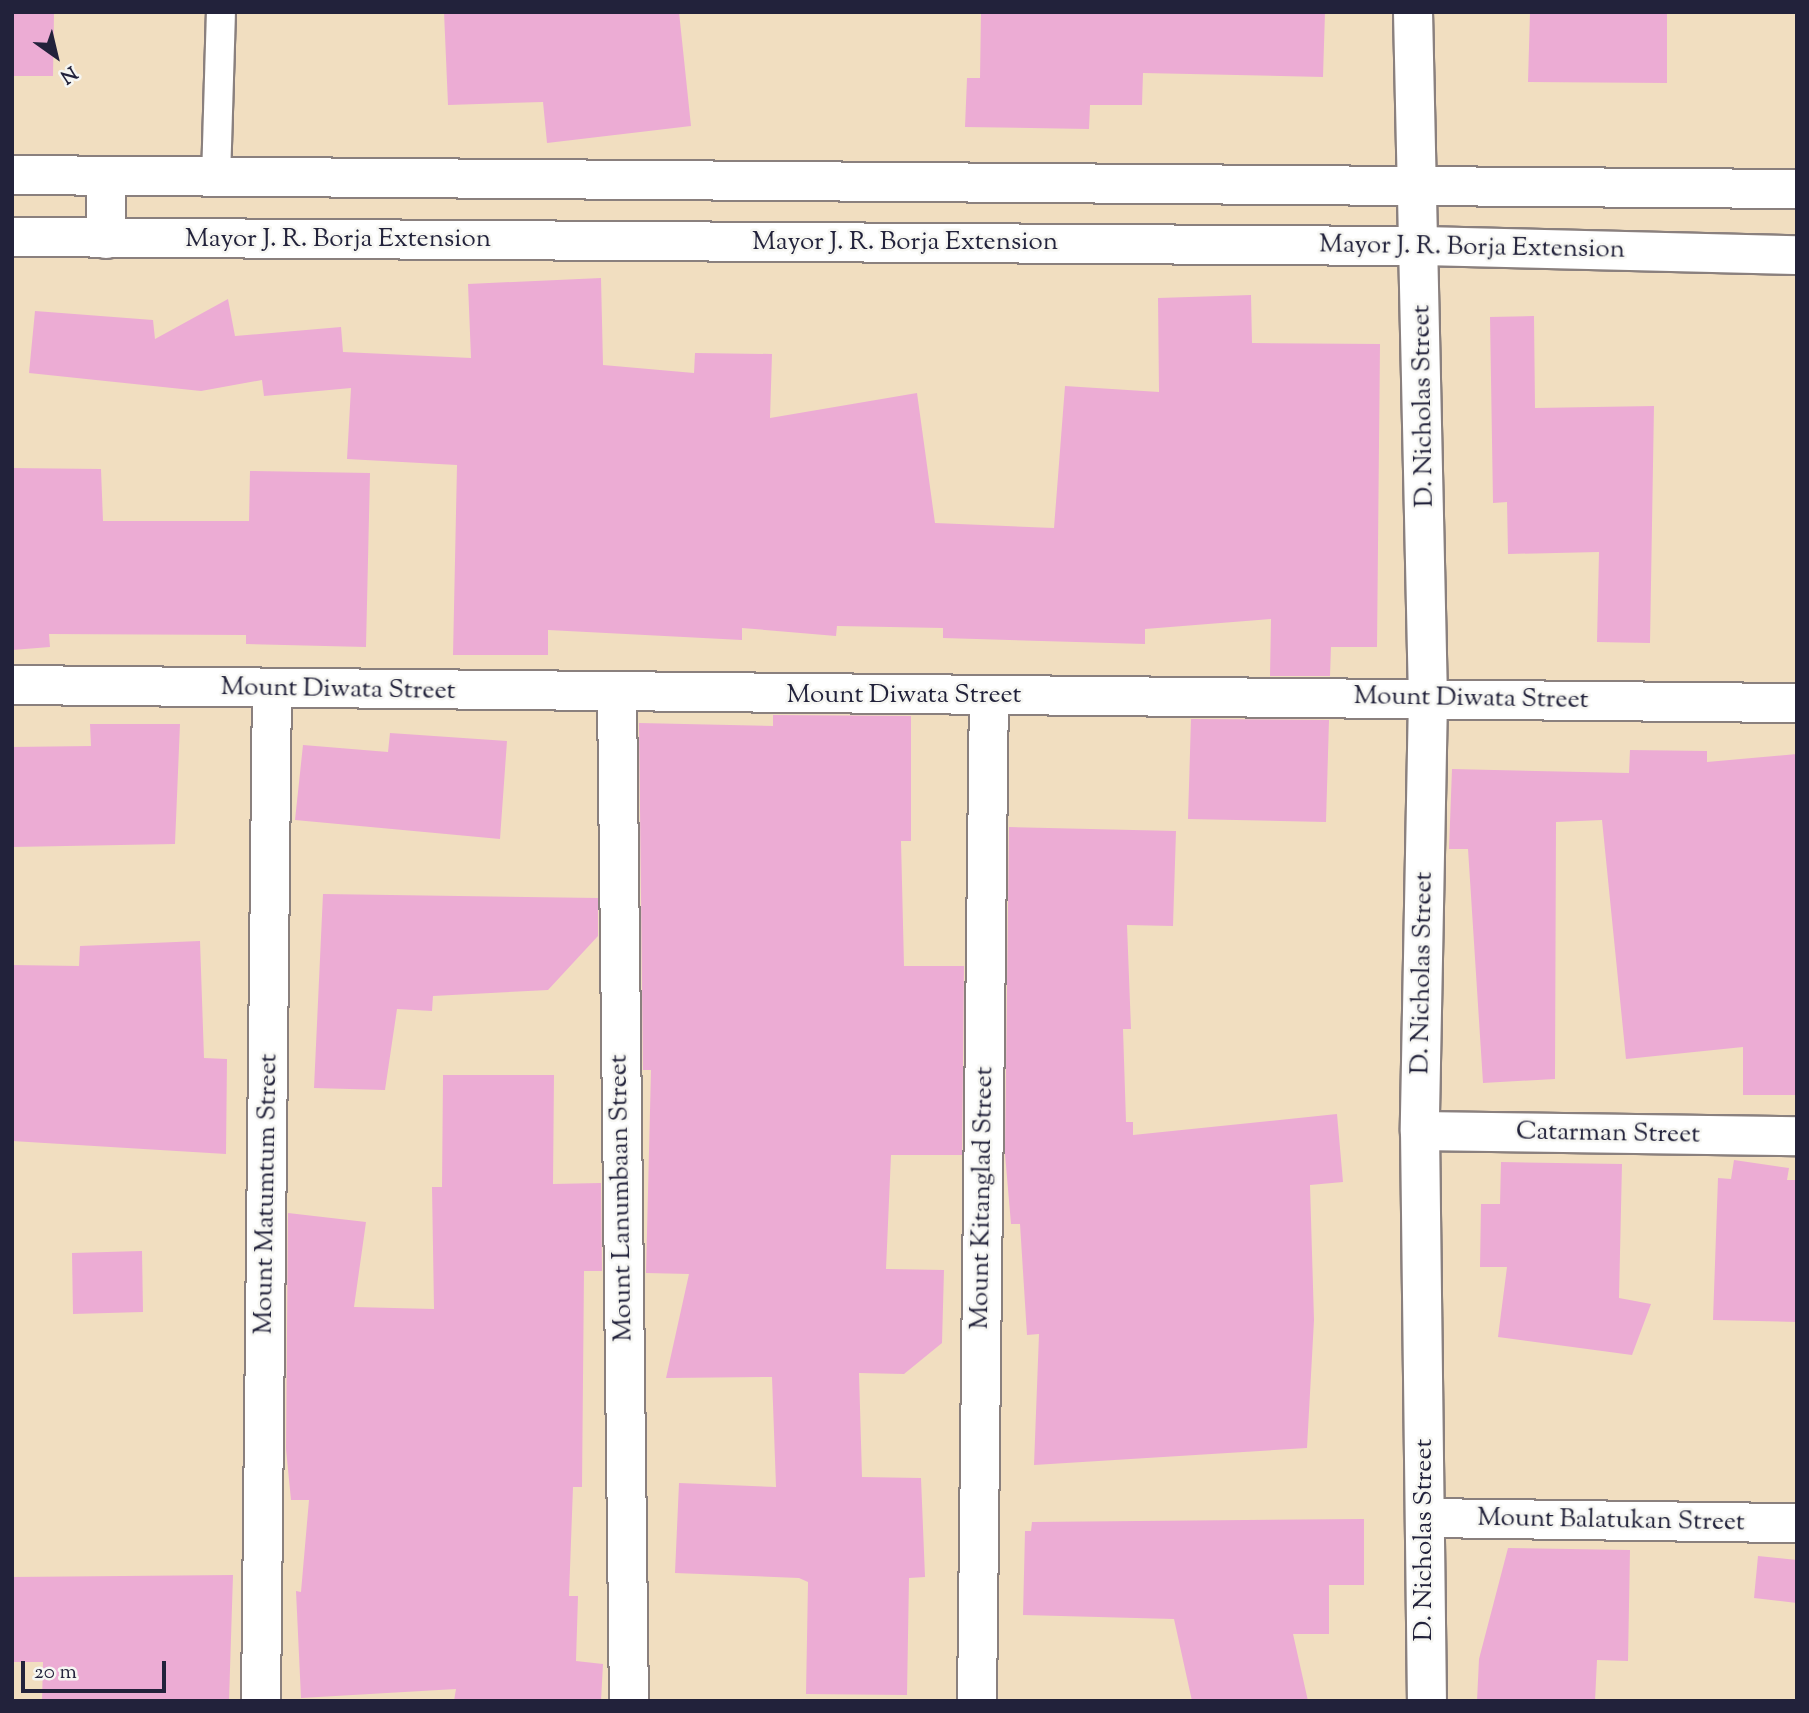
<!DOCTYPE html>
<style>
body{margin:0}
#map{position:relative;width:1809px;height:1713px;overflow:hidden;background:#f1dec0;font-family:"Sorts Mill Goudy",serif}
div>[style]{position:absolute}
.building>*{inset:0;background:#ecacd4}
.roads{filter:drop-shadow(2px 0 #8a807e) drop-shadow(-2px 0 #8a807e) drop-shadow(0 2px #8a807e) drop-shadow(0 -2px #8a807e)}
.service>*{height:28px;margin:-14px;padding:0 14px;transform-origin:14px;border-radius:14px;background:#fff}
.minor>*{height:38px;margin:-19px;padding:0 19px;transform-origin:19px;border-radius:19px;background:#fff}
.primary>*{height:38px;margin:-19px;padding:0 19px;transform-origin:19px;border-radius:19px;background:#fff}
span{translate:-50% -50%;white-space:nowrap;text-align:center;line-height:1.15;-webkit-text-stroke:5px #f6f6f2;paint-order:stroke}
.street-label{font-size:26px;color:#22223b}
.frame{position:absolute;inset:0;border:14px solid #22223b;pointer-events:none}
.north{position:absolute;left:21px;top:21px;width:70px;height:70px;-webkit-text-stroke:5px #f6f6f2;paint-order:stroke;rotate:146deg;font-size:19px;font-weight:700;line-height:28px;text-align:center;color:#22223b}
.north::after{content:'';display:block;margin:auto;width:24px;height:32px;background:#22223b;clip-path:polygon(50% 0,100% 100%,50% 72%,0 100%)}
.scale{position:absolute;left:21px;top:1661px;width:145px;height:32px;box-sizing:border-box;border:4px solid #22223b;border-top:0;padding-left:9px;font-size:21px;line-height:24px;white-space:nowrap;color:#22223b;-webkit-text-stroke:5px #f6f6f2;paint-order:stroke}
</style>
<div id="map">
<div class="building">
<div style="clip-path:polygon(12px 12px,54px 12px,53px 76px,12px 76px)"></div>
<div style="clip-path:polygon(444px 12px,679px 12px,691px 126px,547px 143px,543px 102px,448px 105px)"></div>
<div style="clip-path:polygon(981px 12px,1325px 12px,1323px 77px,1143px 73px,1142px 105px,1090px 105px,1089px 129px,965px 127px,967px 78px,980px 78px)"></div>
<div style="clip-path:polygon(1530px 12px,1667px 12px,1667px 83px,1528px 82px)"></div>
<div style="clip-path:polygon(601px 278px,603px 365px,694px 373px,695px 353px,772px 354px,770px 418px,917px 393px,935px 523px,1054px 528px,1065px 386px,1159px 392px,1158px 298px,1251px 295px,1252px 343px,1380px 344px,1377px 647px,1331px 647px,1330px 676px,1270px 676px,1271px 619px,1145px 629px,1145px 644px,943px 638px,943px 628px,837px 626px,836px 636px,742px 628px,742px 640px,548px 630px,548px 655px,453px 655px,457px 465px,347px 459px,351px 388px,264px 396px,262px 380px,201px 391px,29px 373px,35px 311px,153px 320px,155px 339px,228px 299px,235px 336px,341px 327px,343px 352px,471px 358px,468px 284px)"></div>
<div style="clip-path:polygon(1534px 316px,1535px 408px,1654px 406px,1650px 643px,1597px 642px,1599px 552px,1508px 554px,1507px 502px,1493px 503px,1490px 317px)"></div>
<div style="clip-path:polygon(12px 468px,101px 469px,103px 521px,249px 521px,250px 471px,370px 473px,366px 647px,246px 644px,246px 635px,49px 634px,50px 647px,12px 650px)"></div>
<div style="clip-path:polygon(773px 715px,911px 716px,911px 841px,901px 841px,904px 966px,964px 966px,962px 1155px,891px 1155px,886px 1269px,944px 1270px,942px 1343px,904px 1374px,859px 1373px,862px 1477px,921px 1478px,925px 1577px,909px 1578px,907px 1695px,806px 1694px,808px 1582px,799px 1578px,675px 1573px,679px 1483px,776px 1487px,772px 1377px,666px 1378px,689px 1274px,646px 1273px,651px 1070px,643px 1070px,639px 723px,773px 726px)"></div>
<div style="clip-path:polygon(1191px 719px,1329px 720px,1326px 822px,1188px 819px)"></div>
<div style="clip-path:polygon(90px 724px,180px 724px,175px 844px,12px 847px,12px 747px,91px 746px)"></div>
<div style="clip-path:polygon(390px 733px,507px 741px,500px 839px,295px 820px,303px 745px,388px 752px)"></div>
<div style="clip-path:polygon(1630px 750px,1707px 751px,1707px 762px,1797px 754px,1797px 1095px,1743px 1095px,1743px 1047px,1626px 1059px,1602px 820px,1556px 822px,1555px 1079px,1483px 1083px,1468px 849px,1449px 849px,1452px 769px,1629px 773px)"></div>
<div style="clip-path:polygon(1009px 827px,1176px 831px,1173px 926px,1127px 925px,1131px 1029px,1123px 1029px,1126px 1122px,1133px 1122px,1133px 1135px,1337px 1114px,1343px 1182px,1310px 1185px,1314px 1320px,1307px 1448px,1034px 1465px,1039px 1334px,1027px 1335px,1020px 1224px,1011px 1224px,1005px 1154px)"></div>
<div style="clip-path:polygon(323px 894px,598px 898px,598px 936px,548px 990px,433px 996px,432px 1011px,397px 1009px,385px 1090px,314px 1088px)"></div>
<div style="clip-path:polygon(200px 941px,204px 1058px,227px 1059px,226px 1154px,12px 1141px,12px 965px,79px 966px,80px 946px)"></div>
<div style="clip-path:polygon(443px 1075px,554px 1075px,553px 1184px,601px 1183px,602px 1271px,584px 1271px,582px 1487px,573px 1487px,569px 1596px,578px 1596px,576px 1661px,603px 1664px,601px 1701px,454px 1701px,456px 1689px,301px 1698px,296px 1591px,301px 1592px,309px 1500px,291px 1500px,286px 1449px,288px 1213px,366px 1222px,354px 1307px,434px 1309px,432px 1187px,442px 1187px)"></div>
<div style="clip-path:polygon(1734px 1160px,1789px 1168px,1787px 1180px,1797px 1180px,1797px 1322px,1713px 1320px,1718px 1178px,1731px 1179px)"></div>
<div style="clip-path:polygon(1501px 1162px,1622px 1164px,1619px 1298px,1651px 1304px,1632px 1355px,1498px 1337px,1507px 1267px,1480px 1267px,1481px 1204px,1500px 1204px)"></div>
<div style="clip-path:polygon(142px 1251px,143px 1312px,73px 1314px,72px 1253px)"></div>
<div style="clip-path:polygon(1364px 1519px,1364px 1585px,1329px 1585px,1329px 1634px,1293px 1634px,1308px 1701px,1192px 1701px,1174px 1619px,1023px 1615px,1025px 1531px,1031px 1531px,1032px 1522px)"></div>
<div style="clip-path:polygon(1508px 1548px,1630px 1550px,1628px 1661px,1597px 1660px,1595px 1701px,1477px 1701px,1479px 1659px)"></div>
<div style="clip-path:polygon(1758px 1556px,1797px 1560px,1797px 1603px,1754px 1598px)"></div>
<div style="clip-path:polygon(233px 1575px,229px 1701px,42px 1701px,43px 1662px,12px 1662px,12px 1577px)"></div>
</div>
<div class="roads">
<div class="service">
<div style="left:216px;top:179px;width:167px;rotate:-88.3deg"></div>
</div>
<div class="minor">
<div style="left:1413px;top:12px;width:686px;rotate:88.75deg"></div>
<div style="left:1428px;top:698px;width:433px;rotate:91.1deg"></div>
<div style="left:1420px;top:1131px;width:570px;rotate:89.3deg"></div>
<div style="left:12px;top:685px;width:1785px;rotate:0.58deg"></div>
<div style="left:617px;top:696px;width:1005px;rotate:89.32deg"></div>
<div style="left:1420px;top:1131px;width:377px;rotate:0.8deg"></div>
<div style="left:1426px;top:1518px;width:371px;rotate:0.8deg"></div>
<div style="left:261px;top:1701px;width:1013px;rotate:-89.38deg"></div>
<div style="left:977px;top:1701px;width:1005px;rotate:-89.32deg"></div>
</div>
<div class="primary">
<div style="left:12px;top:175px;width:1785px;rotate:0.45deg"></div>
<div style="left:12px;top:237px;width:1410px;rotate:0.37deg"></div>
<div style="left:1422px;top:246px;width:375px;rotate:1.4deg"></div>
<div style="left:106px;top:239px;width:63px;rotate:-90deg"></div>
</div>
</div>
<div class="street-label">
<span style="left:338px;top:240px">Mayor J. R. Borja Extension</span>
<span style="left:905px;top:243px">Mayor J. R. Borja Extension</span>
<span style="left:1472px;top:248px;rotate:1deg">Mayor J. R. Borja Extension</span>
<span style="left:1424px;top:406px;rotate:-91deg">D. Nicholas Street</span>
<span style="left:338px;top:690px;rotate:1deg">Mount Diwata Street</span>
<span style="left:904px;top:696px">Mount Diwata Street</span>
<span style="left:1471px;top:699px;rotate:1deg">Mount Diwata Street</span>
<span style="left:1423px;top:973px;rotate:-89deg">D. Nicholas Street</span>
<span style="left:1608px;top:1134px;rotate:1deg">Catarman Street</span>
<span style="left:267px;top:1194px;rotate:-89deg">Mount Matumtum Street</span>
<span style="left:622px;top:1198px;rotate:-91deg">Mount Lanumbaan Street</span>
<span style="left:983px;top:1198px;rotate:-89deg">Mount Kitanglad Street</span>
<span style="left:1611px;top:1521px;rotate:1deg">Mount Balatukan Street</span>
<span style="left:1425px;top:1540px;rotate:-90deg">D. Nicholas Street</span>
</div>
<div class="frame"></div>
<div class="north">N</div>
<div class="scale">20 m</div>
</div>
